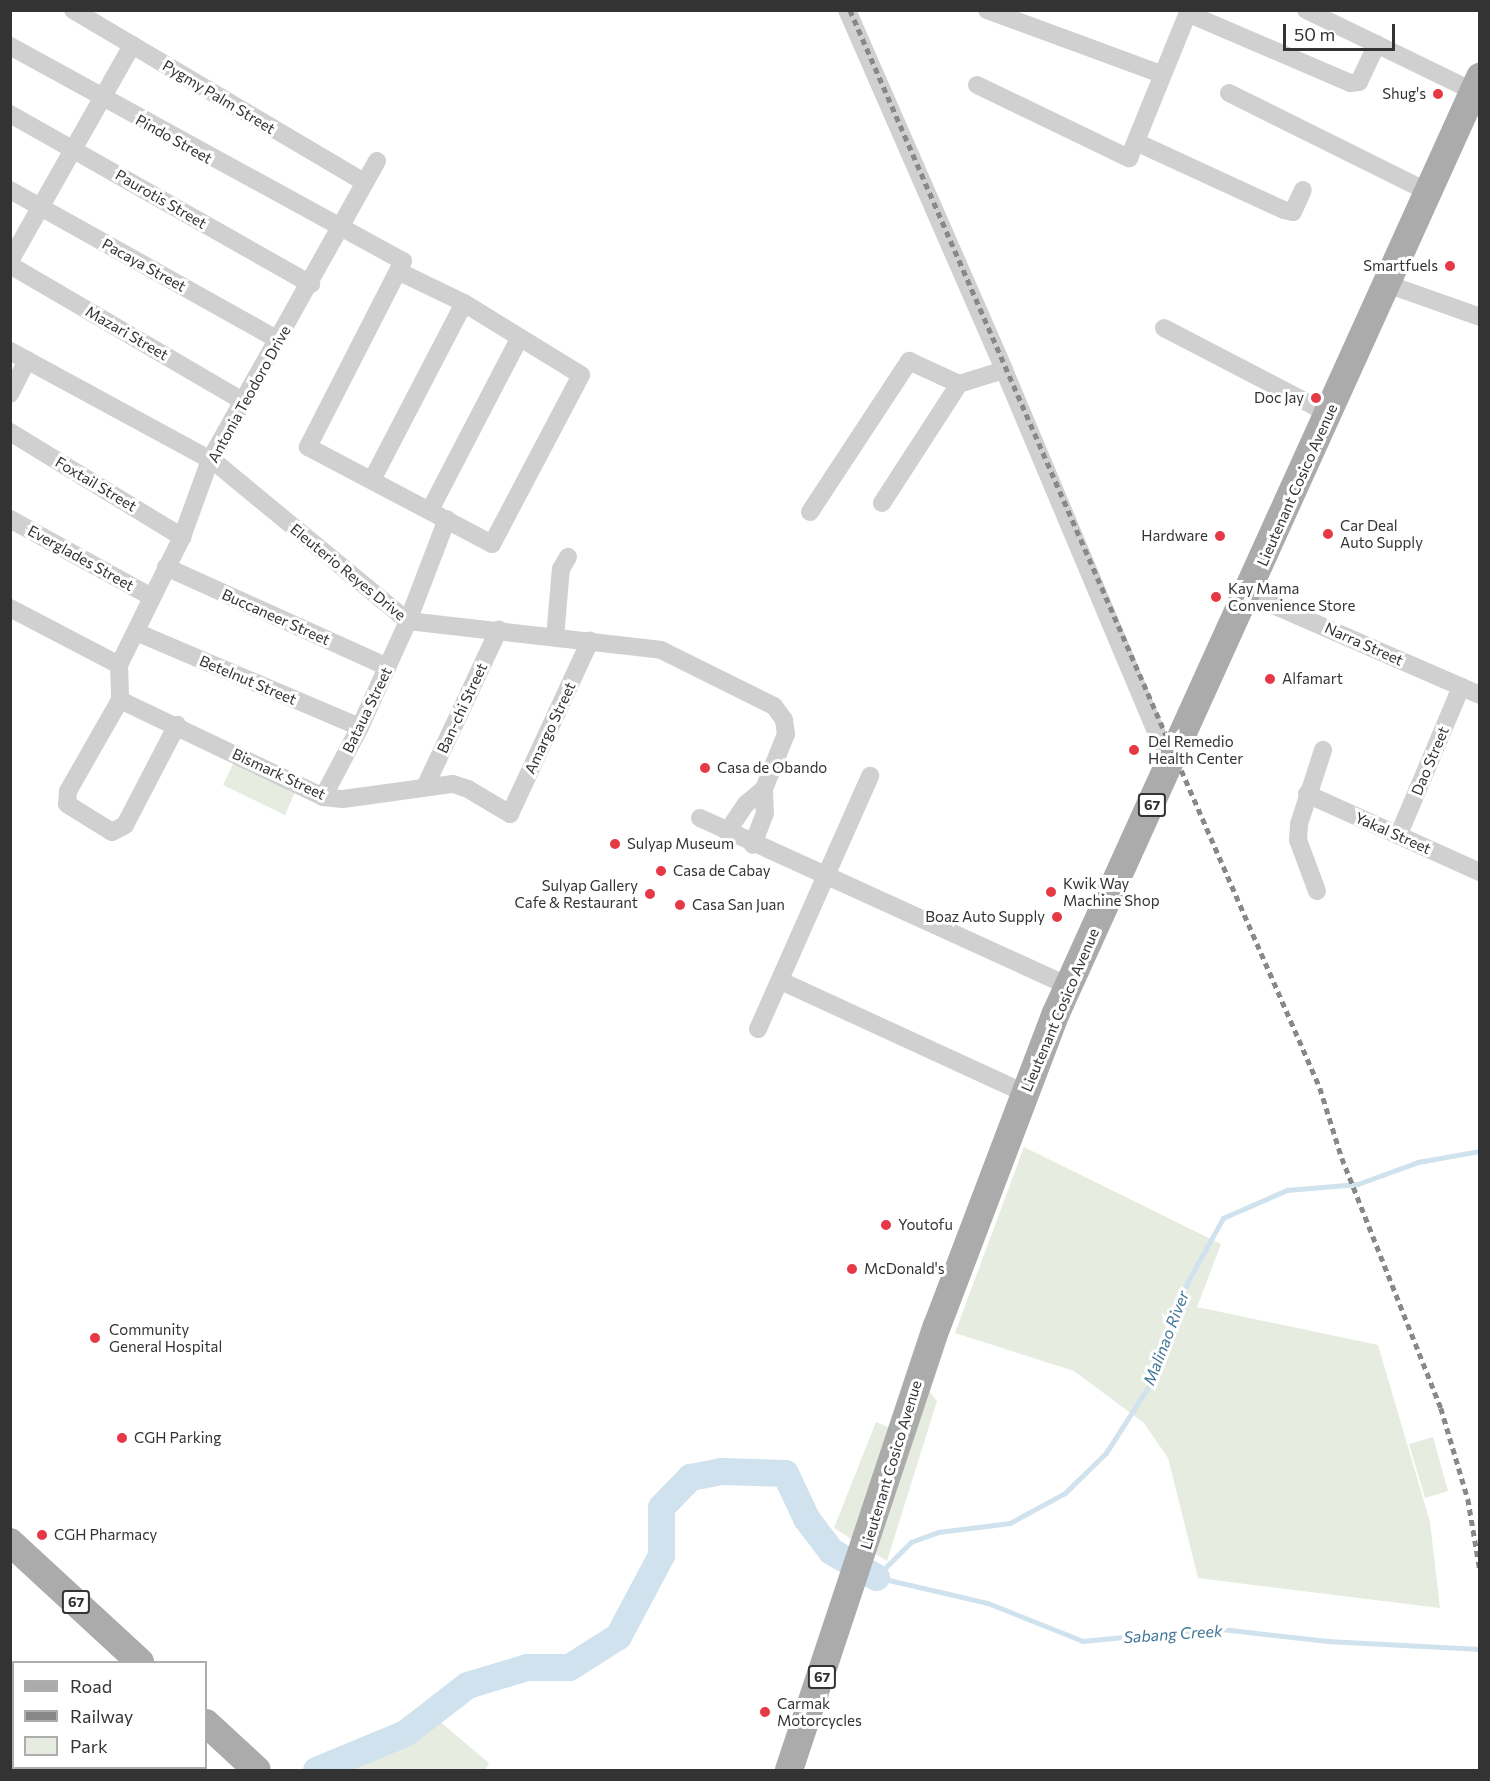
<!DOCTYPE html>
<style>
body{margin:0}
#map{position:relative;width:1490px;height:1781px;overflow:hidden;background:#fff;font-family:Commissioner,sans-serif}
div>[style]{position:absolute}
.green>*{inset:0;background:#e6ecdf}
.stream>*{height:4.5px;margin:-2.25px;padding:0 2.25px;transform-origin:2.25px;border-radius:2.25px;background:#cfe2ee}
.river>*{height:27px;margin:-13.5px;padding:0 13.5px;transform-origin:13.5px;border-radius:13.5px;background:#cfe2ee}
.minor>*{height:18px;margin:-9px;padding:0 9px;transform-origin:9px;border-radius:9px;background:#d0d0d0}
.primary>*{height:28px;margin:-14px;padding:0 14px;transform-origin:14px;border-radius:14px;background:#ababab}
.rail>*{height:4.5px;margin-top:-2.25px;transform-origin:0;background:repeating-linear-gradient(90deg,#888 0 6px,transparent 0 10.5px)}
.dots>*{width:16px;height:16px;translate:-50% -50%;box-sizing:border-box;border:3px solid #fff;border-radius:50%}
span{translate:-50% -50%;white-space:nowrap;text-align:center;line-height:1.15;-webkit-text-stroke:6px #fff;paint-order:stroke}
.shield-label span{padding:2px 4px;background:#fff;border:2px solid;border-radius:4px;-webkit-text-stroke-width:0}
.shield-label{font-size:14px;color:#333;font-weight:700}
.poi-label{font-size:15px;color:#333}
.right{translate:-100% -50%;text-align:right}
.left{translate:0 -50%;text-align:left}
.street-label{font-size:15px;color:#333}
.water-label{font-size:16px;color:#3f7597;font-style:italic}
.frame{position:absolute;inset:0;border:12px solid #333;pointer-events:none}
.legend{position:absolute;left:12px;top:1661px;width:195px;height:108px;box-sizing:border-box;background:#fff;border:2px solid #adadad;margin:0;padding:8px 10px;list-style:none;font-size:18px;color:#333}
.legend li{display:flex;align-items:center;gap:12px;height:30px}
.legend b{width:30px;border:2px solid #adadad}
.scale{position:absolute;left:1283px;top:24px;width:112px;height:27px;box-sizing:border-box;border:3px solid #333;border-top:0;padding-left:8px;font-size:18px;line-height:21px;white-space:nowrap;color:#333;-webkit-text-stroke:4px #fff;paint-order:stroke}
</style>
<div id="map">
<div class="green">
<div style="clip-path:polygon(235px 760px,296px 790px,285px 815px,223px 785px)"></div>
<div style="clip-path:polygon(1024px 1147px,1221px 1244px,1197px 1307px,1378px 1345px,1430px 1522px,1440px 1608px,1198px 1578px,1168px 1458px,1144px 1423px,1074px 1371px,955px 1333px)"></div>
<div style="clip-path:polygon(910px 1368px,937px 1401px,887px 1561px,834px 1528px,876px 1422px,888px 1427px)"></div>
<div style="clip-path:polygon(1433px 1437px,1448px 1491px,1425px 1498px,1409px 1444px)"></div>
<div style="clip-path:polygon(438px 1720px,489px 1763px,485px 1770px,334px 1770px)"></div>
</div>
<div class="stream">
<div style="left:876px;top:1577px;width:49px;rotate:-45deg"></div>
<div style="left:911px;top:1542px;width:29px;rotate:-20deg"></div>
<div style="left:938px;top:1532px;width:73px;rotate:-7.1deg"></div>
<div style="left:1010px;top:1523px;width:63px;rotate:-28.6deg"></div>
<div style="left:1065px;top:1493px;width:57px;rotate:-44.3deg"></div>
<div style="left:1106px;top:1453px;width:89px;rotate:-57.4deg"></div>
<div style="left:1154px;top:1378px;width:101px;rotate:-70.8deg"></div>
<div style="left:1187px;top:1283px;width:74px;rotate:-61deg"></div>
<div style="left:1223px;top:1218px;width:70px;rotate:-23.6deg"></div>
<div style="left:1287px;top:1190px;width:71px;rotate:-4.8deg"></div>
<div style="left:1358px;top:1184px;width:64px;rotate:-20.1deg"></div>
<div style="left:1418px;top:1162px;width:63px;rotate:-10.1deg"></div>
<div style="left:876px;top:1577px;width:115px;rotate:13.1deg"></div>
<div style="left:988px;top:1603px;width:102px;rotate:21.8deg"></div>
<div style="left:1083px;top:1641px;width:131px;rotate:-5.7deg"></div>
<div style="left:1213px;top:1628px;width:115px;rotate:6.5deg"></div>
<div style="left:1327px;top:1641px;width:153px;rotate:3deg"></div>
</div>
<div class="river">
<div style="left:316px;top:1770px;width:96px;rotate:-22.6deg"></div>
<div style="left:405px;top:1733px;width:78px;rotate:-37.7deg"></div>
<div style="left:467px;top:1685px;width:63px;rotate:-16.7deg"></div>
<div style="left:527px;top:1667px;width:42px"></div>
<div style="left:569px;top:1667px;width:58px;rotate:-32.3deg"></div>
<div style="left:618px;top:1636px;width:92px;rotate:-62deg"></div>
<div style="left:661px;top:1555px;width:48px;rotate:-90deg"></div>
<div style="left:661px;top:1507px;width:42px;rotate:-46deg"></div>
<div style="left:690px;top:1477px;width:32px;rotate:-11deg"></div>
<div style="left:721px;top:1471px;width:64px;rotate:1.8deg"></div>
<div style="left:785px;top:1473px;width:50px;rotate:65deg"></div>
<div style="left:806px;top:1518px;width:41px;rotate:52.9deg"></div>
<div style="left:831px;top:1551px;width:52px;rotate:30deg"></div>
</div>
<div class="minor">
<div style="left:73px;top:10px;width:339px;rotate:30.6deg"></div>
<div style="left:847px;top:10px;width:393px;rotate:66.4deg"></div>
<div style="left:1004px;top:370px;width:428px;rotate:67.2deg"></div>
<div style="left:987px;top:10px;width:185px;rotate:20.2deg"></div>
<div style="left:1306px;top:10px;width:186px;rotate:25.9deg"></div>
<div style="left:1187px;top:13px;width:177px;rotate:23.2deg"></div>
<div style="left:1350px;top:83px;width:9px;rotate:-6deg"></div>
<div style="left:1359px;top:82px;width:42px;rotate:-64.7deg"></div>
<div style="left:10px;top:46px;width:448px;rotate:28.7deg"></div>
<div style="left:403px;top:261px;width:209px;rotate:117.1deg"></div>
<div style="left:308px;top:447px;width:208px;rotate:27.8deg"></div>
<div style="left:492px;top:544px;width:191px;rotate:-62.2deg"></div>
<div style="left:581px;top:375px;width:137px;rotate:-148.4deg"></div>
<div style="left:464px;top:303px;width:71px;rotate:-154.2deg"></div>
<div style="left:977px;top:85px;width:169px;rotate:25.7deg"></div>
<div style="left:1129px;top:158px;width:160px;rotate:-67.9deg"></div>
<div style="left:1229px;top:93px;width:222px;rotate:26.4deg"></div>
<div style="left:10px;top:114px;width:346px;rotate:29.5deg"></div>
<div style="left:1136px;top:142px;width:163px;rotate:24.7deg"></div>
<div style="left:1284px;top:210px;width:9px;rotate:13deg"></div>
<div style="left:1293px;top:212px;width:24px;rotate:-66deg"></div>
<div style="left:377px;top:161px;width:342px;rotate:119.2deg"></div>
<div style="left:210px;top:460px;width:82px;rotate:110deg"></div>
<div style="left:182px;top:537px;width:143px;rotate:116.2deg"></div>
<div style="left:119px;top:665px;width:35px;rotate:88deg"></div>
<div style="left:120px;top:700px;width:225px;rotate:25.5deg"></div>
<div style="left:323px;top:797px;width:20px;rotate:6deg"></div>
<div style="left:343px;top:799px;width:111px;rotate:-7.8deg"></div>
<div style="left:453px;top:784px;width:16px;rotate:18deg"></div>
<div style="left:468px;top:789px;width:49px;rotate:30.8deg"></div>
<div style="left:510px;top:814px;width:191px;rotate:-65.2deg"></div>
<div style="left:10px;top:190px;width:307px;rotate:29.2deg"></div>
<div style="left:10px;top:261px;width:248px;rotate:-60.5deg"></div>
<div style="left:10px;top:265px;width:270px;rotate:30.3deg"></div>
<div style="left:1387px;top:284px;width:99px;rotate:19.5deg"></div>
<div style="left:1164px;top:328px;width:186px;rotate:27.5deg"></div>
<div style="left:10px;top:351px;width:234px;rotate:28.5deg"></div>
<div style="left:216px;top:463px;width:249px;rotate:39.5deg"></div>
<div style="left:408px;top:621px;width:255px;rotate:6.5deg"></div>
<div style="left:661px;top:650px;width:126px;rotate:26.4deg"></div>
<div style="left:774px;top:706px;width:17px;rotate:54deg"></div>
<div style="left:784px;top:720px;width:14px;rotate:82deg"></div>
<div style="left:786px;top:734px;width:59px;rotate:111.8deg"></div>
<div style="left:764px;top:789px;width:24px;rotate:88deg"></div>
<div style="left:765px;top:813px;width:34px;rotate:111deg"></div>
<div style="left:10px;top:394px;width:38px;rotate:-63deg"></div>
<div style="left:10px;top:432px;width:202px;rotate:31.4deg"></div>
<div style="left:373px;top:478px;width:197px;rotate:-62.5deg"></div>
<div style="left:882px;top:503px;width:142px;rotate:-57.1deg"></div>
<div style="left:959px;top:384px;width:47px;rotate:-17.3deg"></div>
<div style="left:430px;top:510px;width:193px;rotate:-62.5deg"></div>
<div style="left:810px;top:512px;width:181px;rotate:-56.7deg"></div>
<div style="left:909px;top:361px;width:55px;rotate:24.7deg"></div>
<div style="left:10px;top:519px;width:162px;rotate:28.8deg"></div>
<div style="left:166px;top:567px;width:243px;rotate:24.3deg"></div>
<div style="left:1248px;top:594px;width:253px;rotate:23.5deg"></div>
<div style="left:10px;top:608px;width:123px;rotate:27.6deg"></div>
<div style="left:136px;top:632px;width:243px;rotate:23deg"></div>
<div style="left:555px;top:637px;width:68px;rotate:-85deg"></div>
<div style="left:561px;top:569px;width:14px;rotate:-60deg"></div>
<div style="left:120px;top:700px;width:105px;rotate:119.7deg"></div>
<div style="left:68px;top:791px;width:13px;rotate:94deg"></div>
<div style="left:67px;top:804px;width:53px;rotate:31.9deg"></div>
<div style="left:112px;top:832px;width:15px;rotate:-28deg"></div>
<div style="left:125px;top:825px;width:113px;rotate:-62.5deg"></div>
<div style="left:425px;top:787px;width:174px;rotate:-64.9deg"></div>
<div style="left:1307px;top:794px;width:190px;rotate:24.3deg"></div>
<div style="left:323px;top:797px;width:79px;rotate:-62.1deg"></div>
<div style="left:360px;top:727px;width:116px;rotate:-65.6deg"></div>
<div style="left:408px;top:621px;width:109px;rotate:-69.1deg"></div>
<div style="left:700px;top:818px;width:405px;rotate:24.5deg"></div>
<div style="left:727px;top:832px;width:34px;rotate:-56deg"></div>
<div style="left:746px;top:804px;width:23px;rotate:-40deg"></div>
<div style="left:1399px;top:834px;width:160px;rotate:-67.1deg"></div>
<div style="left:1317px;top:891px;width:54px;rotate:-110.4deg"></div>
<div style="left:1298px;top:840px;width:16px;rotate:-86deg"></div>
<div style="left:1299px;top:824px;width:78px;rotate:-72deg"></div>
<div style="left:781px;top:981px;width:268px;rotate:24.7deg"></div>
<div style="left:758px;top:1029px;width:277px;rotate:-66.1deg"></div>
</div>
<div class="primary">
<div style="left:10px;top:1542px;width:177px;rotate:42.7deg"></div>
<div style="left:206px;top:1723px;width:69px;rotate:42.7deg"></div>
<div style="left:789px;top:1770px;width:468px;rotate:-71.6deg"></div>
<div style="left:937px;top:1326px;width:335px;rotate:-69.2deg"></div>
<div style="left:1056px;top:1013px;width:1028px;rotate:-65.63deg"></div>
</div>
<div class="rail">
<div style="left:850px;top:10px;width:1176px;rotate:66.44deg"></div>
<div style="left:1320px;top:1088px;width:73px;rotate:72.6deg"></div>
<div style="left:1342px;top:1158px;width:269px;rotate:68.4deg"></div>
<div style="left:1441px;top:1408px;width:95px;rotate:73.5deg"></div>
<div style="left:1468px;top:1499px;width:72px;rotate:80.4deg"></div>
</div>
<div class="dots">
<div style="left:1438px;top:94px;background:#e63946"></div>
<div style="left:1450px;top:266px;background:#e63946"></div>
<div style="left:1316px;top:398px;background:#e63946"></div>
<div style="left:1328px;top:534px;background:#e63946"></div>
<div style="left:1220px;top:536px;background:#e63946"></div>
<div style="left:1216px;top:597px;background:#e63946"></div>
<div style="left:1270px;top:679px;background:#e63946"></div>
<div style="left:1134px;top:750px;background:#e63946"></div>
<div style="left:705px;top:768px;background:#e63946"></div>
<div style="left:615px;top:844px;background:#e63946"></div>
<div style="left:661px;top:871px;background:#e63946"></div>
<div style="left:1051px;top:892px;background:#e63946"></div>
<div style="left:650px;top:894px;background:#e63946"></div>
<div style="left:680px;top:905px;background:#e63946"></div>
<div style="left:1057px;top:917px;background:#e63946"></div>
<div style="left:886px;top:1225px;background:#e63946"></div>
<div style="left:852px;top:1269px;background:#e63946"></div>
<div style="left:95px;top:1338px;background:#e63946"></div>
<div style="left:122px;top:1438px;background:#e63946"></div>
<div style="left:42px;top:1535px;background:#e63946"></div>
<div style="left:765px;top:1712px;background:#e63946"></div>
</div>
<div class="shield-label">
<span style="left:1152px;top:805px">67</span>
<span style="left:76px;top:1602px">67</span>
<span style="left:822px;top:1677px">67</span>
</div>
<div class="poi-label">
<span class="right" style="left:1426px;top:94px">Shug's</span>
<span class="right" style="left:1438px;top:266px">Smartfuels</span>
<span class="right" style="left:1304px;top:398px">Doc Jay</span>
<span class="left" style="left:1340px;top:534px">Car Deal<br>Auto Supply</span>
<span class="right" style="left:1208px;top:536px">Hardware</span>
<span class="left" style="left:1228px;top:597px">Kay Mama<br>Convenience Store</span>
<span class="left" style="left:1282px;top:679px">Alfamart</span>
<span class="left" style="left:1148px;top:750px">Del Remedio<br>Health Center</span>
<span class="left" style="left:717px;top:768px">Casa de Obando</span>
<span class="left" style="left:627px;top:844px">Sulyap Museum</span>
<span class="left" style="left:673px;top:871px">Casa de Cabay</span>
<span class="left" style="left:1063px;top:892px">Kwik Way<br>Machine Shop</span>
<span class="right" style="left:638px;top:894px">Sulyap Gallery<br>Cafe &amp; Restaurant</span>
<span class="left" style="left:692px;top:905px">Casa San Juan</span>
<span class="right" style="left:1045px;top:917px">Boaz Auto Supply</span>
<span class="left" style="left:898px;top:1225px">Youtofu</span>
<span class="left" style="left:864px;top:1269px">McDonald's</span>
<span class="left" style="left:109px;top:1338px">Community<br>General Hospital</span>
<span class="left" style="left:134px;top:1438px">CGH Parking</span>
<span class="left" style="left:54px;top:1535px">CGH Pharmacy</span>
<span class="left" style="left:777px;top:1712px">Carmak<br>Motorcycles</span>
</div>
<div class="street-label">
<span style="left:219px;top:97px;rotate:31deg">Pygmy Palm Street</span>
<span style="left:174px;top:139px;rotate:29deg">Pindo Street</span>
<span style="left:161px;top:199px;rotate:30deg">Paurotis Street</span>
<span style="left:144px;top:265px;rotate:29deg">Pacaya Street</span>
<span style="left:127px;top:333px;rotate:30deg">Mazari Street</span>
<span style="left:249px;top:394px;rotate:-61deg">Antonia Teodoro Drive</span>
<span style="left:96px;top:484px;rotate:31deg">Foxtail Street</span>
<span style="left:1297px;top:485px;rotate:-66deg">Lieutenant Cosico Avenue</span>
<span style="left:81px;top:558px;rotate:29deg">Everglades Street</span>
<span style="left:348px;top:572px;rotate:39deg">Eleuterio Reyes Drive</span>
<span style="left:276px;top:617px;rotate:24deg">Buccaneer Street</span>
<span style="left:1364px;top:644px;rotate:24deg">Narra Street</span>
<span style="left:248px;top:680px;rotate:23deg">Betelnut Street</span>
<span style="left:462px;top:708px;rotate:-65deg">Ban-chi Street</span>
<span style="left:367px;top:710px;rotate:-64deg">Bataua Street</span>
<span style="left:550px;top:728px;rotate:-65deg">Amargo Street</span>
<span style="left:1430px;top:761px;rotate:-67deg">Dao Street</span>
<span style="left:279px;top:774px;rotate:25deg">Bismark Street</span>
<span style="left:1393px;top:833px;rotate:24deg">Yakal Street</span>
<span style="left:1060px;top:1010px;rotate:-67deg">Lieutenant Cosico Avenue</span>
<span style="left:891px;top:1465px;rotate:-73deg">Lieutenant Cosico Avenue</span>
</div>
<div class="water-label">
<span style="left:1166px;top:1338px;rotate:-69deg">Malinao River</span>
<span style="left:1173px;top:1634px;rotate:-4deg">Sabang Creek</span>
</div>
<div class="frame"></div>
<ul class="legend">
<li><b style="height:8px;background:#ababab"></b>Road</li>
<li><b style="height:8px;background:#888"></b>Railway</li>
<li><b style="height:16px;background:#e6ecdf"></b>Park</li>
</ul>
<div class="scale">50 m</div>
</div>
